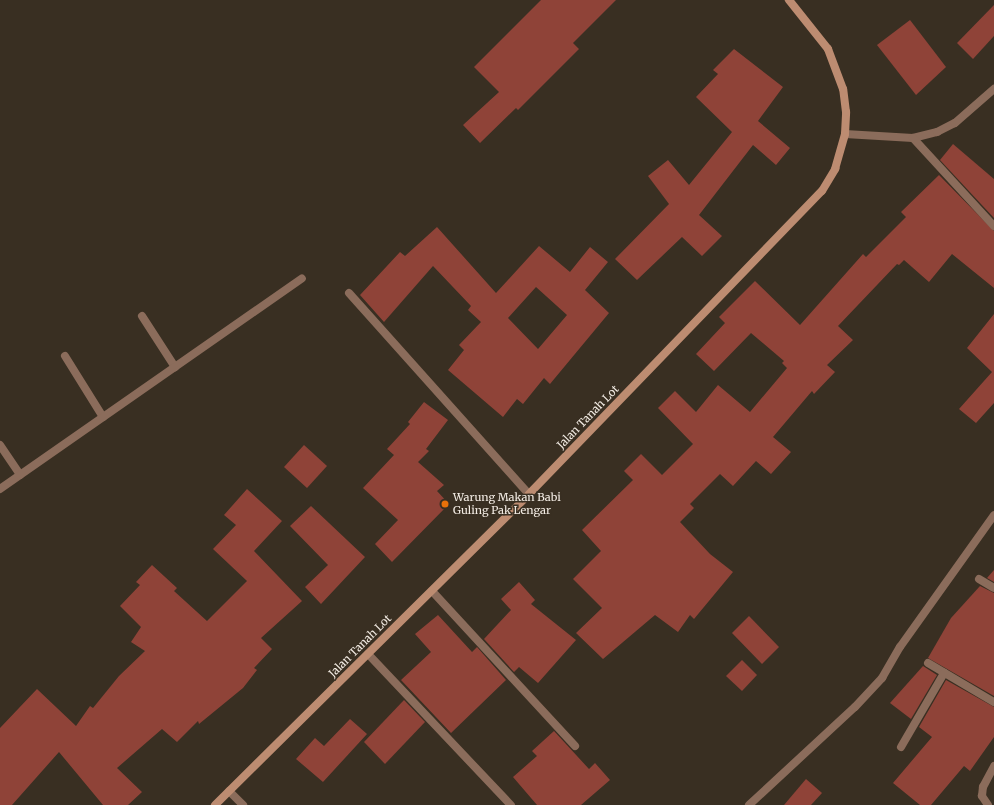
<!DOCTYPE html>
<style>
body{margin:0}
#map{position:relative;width:994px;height:805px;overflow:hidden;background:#392f22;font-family:Merriweather,serif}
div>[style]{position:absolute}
.building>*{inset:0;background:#8f4338}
.minor>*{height:8px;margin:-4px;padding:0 4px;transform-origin:4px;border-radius:4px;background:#8b6c5b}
.secondary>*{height:8px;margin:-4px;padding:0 4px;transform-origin:4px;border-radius:4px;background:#bd8c71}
.dots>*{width:11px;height:11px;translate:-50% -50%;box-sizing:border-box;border:2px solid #392f22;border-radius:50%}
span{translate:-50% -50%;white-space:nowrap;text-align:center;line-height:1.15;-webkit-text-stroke:3px #392f22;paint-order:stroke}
.street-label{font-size:11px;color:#f2ebe3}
.poi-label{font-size:11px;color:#f2ebe3}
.left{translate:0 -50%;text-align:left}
</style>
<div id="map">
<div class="building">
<div style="clip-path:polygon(541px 0,616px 0,573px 43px,579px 49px,518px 110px,516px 108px,480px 143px,463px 125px,499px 92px,474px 67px)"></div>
<div style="clip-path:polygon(994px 5px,994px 36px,973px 59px,957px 43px)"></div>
<div style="clip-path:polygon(910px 20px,946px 67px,916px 95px,877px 45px)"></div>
<div style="clip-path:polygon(734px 49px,783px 87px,758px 121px,790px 148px,776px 165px,753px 145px,699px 215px,722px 236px,702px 256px,682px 237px,637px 280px,615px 259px,669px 204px,648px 176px,668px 160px,689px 185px,732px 132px,696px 97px,718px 74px,713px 70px)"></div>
<div style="clip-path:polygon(953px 144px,994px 179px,994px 218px,940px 160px)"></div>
<div style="clip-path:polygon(939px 175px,994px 231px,994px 288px,952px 254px,929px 282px,904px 260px,899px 265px,897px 264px,838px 326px,853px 340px,827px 365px,835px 372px,814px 394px,812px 391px,773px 437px,791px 452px,771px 474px,756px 461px,733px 486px,720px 474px,690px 504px,694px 508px,680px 522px,710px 554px,733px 572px,694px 619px,690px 615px,678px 632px,655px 615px,603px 659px,576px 633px,602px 608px,573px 579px,601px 551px,582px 530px,633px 480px,624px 471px,641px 454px,662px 475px,693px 444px,658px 408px,675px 391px,696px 412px,718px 385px,750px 412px,787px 368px,782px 363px,784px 361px,751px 333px,714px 371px,696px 354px,725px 323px,719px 317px,755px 281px,800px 325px,863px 254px,866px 257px,906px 217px,901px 212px)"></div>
<div style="clip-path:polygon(evenodd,437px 227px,496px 293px,539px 246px,570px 272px,590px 247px,608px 262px,585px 290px,609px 313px,550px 384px,544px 378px,523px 404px,517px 399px,503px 417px,448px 370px,464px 350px,459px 345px,481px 322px,468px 310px,471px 306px,433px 266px,384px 322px,360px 295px,400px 252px,405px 256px,437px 227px,536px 287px,567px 315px,538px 349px,508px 318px,536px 287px)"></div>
<div style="clip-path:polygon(994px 314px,994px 403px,976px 423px,959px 409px,992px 372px,967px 348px)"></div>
<div style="clip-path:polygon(424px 402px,448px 420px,426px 449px,429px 451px,418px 462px,444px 485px,437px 491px,449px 504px,392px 562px,375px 544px,398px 520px,363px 488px,394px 455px,387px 449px,410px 424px,408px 422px)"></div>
<div style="clip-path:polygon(304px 445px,327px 466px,307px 488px,284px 467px)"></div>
<div style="clip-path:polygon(247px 489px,282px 521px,254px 551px,302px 601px,261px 638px,272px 649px,254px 668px,257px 670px,243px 688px,199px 724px,198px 721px,177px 742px,162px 729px,117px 768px,142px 792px,128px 805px,103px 805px,59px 752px,12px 805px,0 805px,0 728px,37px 689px,76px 726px,90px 706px,93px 708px,119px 676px,145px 651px,131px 642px,141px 627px,120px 606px,140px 585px,136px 582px,152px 565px,177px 588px,174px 591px,207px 621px,247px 581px,213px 549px,236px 525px,224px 515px)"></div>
<div style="clip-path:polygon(311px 506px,365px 557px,321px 604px,305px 587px,328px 565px,290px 526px)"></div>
<div style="clip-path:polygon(994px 570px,994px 582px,987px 578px)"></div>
<div style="clip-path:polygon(519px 582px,535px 600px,531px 604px,576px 640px,538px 683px,519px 667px,514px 672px,484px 639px,511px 610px,501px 599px)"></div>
<div style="clip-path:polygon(980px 586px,994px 593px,994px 696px,928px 658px,951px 618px)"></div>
<div style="clip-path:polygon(438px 615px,472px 652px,477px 647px,506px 680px,451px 733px,401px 680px,431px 652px,415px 634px)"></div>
<div style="clip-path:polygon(749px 616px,779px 647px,762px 664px,732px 633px)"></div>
<div style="clip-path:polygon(742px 660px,757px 675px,742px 691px,726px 676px)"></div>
<div style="clip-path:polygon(923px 666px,937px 675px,911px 719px,890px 703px)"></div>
<div style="clip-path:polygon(946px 680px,994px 707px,994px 737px,970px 771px,964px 766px,931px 805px,920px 805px,893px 783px,932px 737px,919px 727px)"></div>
<div style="clip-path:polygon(404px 700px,425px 722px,385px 764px,364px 742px)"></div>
<div style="clip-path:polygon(350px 719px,367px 734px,323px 782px,296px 759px,315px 738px,324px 746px)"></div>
<div style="clip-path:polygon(554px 731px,589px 769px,595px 763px,610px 780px,581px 805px,537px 805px,513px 777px,537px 756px,532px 751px)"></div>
<div style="clip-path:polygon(806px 779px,822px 793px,811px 805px,784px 805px)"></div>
</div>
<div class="minor">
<div style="left:845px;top:134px;width:68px;rotate:3.4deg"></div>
<div style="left:913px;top:138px;width:25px;rotate:-14deg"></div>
<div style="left:937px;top:132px;width:20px;rotate:-27deg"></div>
<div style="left:955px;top:123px;width:52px;rotate:-41.1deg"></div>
<div style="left:913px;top:138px;width:120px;rotate:47.4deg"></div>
<div style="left:349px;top:293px;width:270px;rotate:48.2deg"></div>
<div style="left:142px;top:316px;width:61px;rotate:57.1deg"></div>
<div style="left:65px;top:356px;width:72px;rotate:58.1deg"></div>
<div style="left:0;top:445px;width:36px;rotate:56deg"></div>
<div style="left:0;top:489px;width:368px;rotate:-34.9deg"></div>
<div style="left:979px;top:579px;width:17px;rotate:31deg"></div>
<div style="left:432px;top:591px;width:211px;rotate:47.3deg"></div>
<div style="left:368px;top:654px;width:208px;rotate:46.6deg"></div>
<div style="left:928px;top:663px;width:77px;rotate:30.6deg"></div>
<div style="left:901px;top:747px;width:86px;rotate:-59.8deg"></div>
<div style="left:229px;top:791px;width:20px;rotate:45deg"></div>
<div style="left:749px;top:805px;width:144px;rotate:-42.8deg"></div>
<div style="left:855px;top:707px;width:40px;rotate:-47deg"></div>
<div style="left:882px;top:678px;width:36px;rotate:-60deg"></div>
<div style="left:900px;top:647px;width:162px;rotate:-54.5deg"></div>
<div style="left:988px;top:805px;width:11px;rotate:-124deg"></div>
<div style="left:982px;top:796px;width:9px;rotate:-84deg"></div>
<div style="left:983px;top:787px;width:24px;rotate:-62deg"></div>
</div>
<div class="secondary">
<div style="left:215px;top:805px;width:442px;rotate:-44.7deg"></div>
<div style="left:529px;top:494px;width:421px;rotate:-46deg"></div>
<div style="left:822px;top:191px;width:26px;rotate:-59deg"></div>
<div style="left:835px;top:169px;width:36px;rotate:-74deg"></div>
<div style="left:845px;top:134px;width:22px;rotate:-87deg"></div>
<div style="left:846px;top:112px;width:23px;rotate:-97deg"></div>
<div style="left:843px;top:89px;width:43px;rotate:-110.6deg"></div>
<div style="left:828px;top:49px;width:63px;rotate:-128.5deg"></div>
</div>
<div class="dots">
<div style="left:445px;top:504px;background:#e8710a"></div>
</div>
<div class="street-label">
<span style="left:588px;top:417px;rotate:-46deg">Jalan Tanah Lot</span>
<span style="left:360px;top:646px;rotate:-45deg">Jalan Tanah Lot</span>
</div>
<div class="poi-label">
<span class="left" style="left:453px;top:504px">Warung Makan Babi<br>Guling Pak Lengar</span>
</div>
</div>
